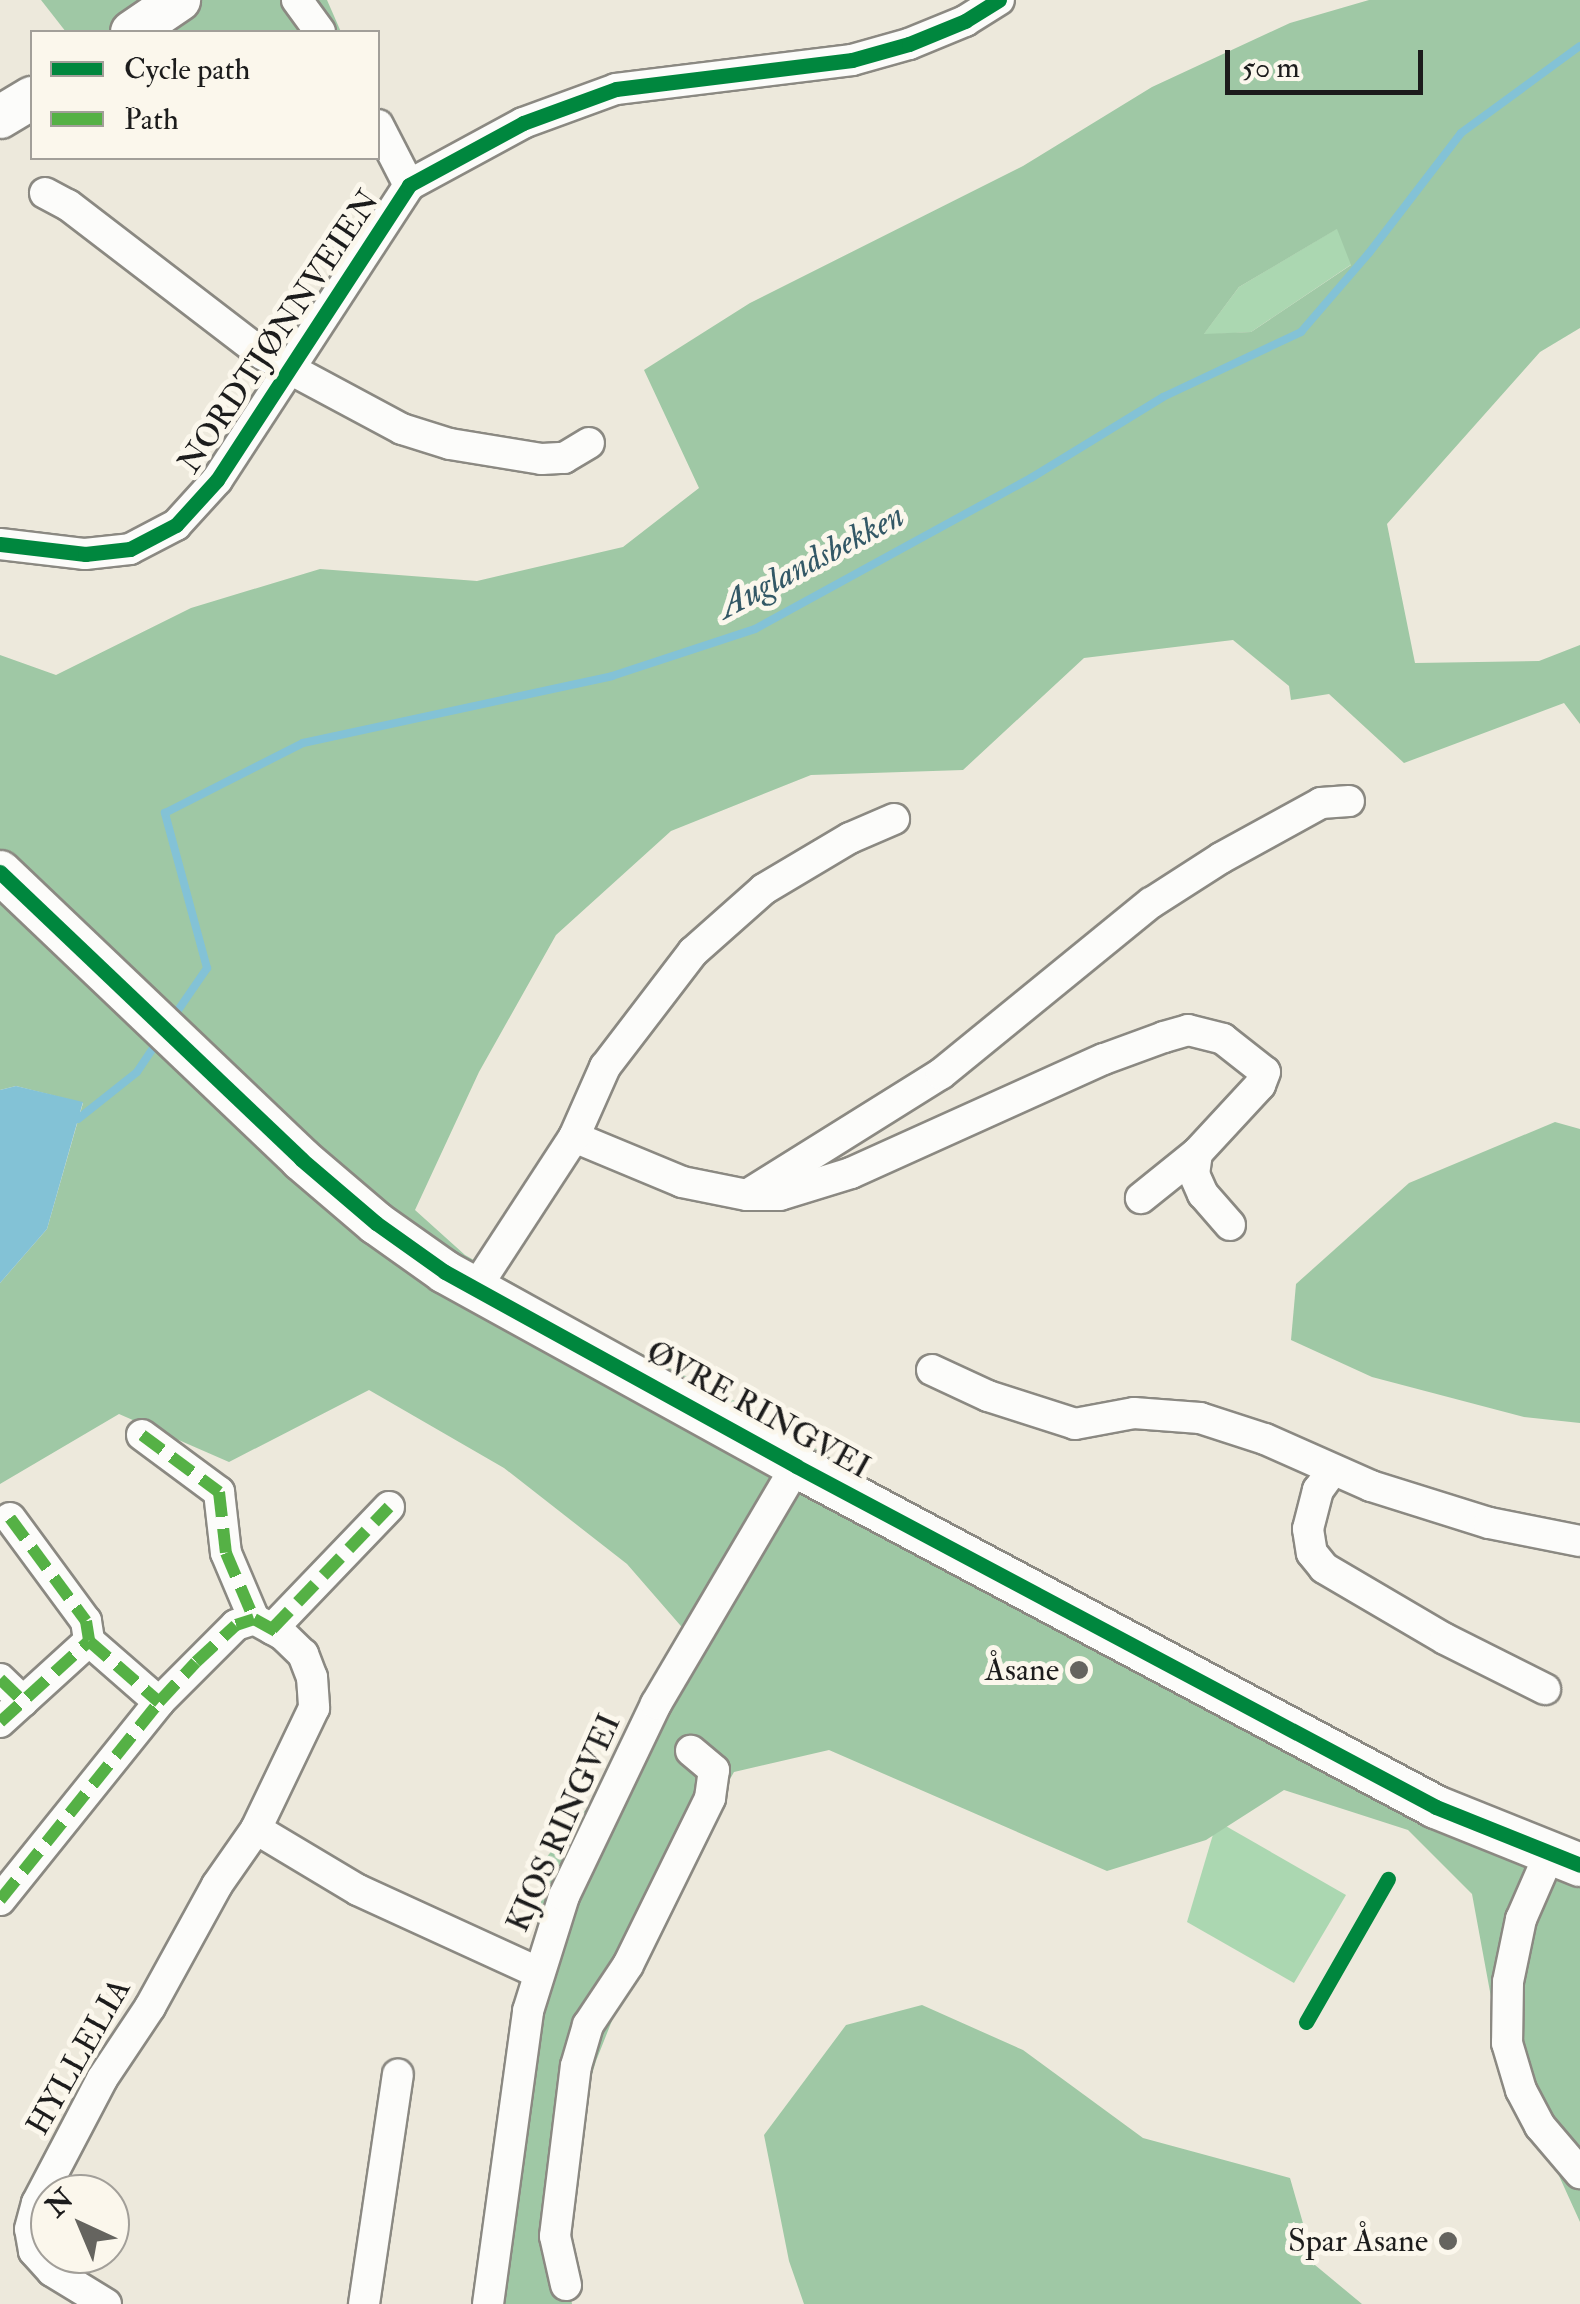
<!DOCTYPE html>
<meta charset="utf-8">
<style>
body{margin:0}
#map{position:relative;width:1580px;height:2304px;overflow:hidden;background:#ede9dc;font-family:"IM FELL Double Pica",serif}
div>[style]{position:absolute}
.green>*{inset:0;background:#abd7b1}
.forest>*{inset:0;background:#9fc8a5}
.water>*{inset:0;background:#83c2d6}
.stream>*{height:8px;margin:-4px;padding:0 4px;transform-origin:4px;border-radius:4px;background:#83c2d6}
.roads{filter:drop-shadow(2px 0 #8b8982) drop-shadow(-2px 0 #8b8982) drop-shadow(0 2px #8b8982) drop-shadow(0 -2px #8b8982)}
.street>*{height:30px;margin:-15px;padding:0 15px;transform-origin:15px;border-radius:15px;background:#fcfcfa}
.secondary>*{height:42px;margin:-21px;padding:0 21px;transform-origin:21px;border-radius:21px;background:#fcfcfa}
.quiet>*{height:12px;margin-top:-6px;transform-origin:0;background:repeating-linear-gradient(90deg,#55b145 0 25px,transparent 0 37px)}
.cycleway>*{height:15px;margin:-7.5px;padding:0 7.5px;transform-origin:7.5px;border-radius:7.5px;background:#00873e}
.dots>*{width:28px;height:28px;translate:-50% -50%;box-sizing:border-box;border:5px solid #fbf7ec;border-radius:50%}
span{translate:-50% -50%;white-space:nowrap;text-align:center;line-height:1.15;-webkit-text-stroke:10px #fbf7ec;paint-order:stroke}
.street-label{font-size:32px;color:#1c1c1c}
.poi-label{font-size:32px;color:#1c1c1c}
.right{translate:-100% -50%;text-align:right}
.water-label{font-size:35px;color:#335866;font-style:italic}
.legend{position:absolute;left:30px;top:30px;width:350px;height:130px;box-sizing:border-box;background:#fbf7ec;border:2px solid #a29f99;margin:0;padding:12px 18px;list-style:none;font-size:30px;color:#1c1c1c}
.legend li{display:flex;align-items:center;gap:20px;height:50px}
.legend b{width:50px;border:2px solid #a29f99}
.north{position:absolute;left:30px;top:2174px;width:100px;height:100px;box-sizing:border-box;background:#fbf7ec;border:2px solid #a29f99;border-radius:50%;rotate:316deg;font-size:28px;font-weight:700;line-height:40px;text-align:center;color:#1c1c1c}
.north::after{content:'';display:block;margin:auto;width:35px;height:45px;background:#65645f;clip-path:polygon(50% 0,100% 100%,50% 72%,0 100%)}
.scale{position:absolute;left:1225px;top:50px;width:198px;height:45px;box-sizing:border-box;border:5px solid #1c1c1c;border-top:0;padding-left:12px;font-size:30px;line-height:35px;white-space:nowrap;color:#1c1c1c;-webkit-text-stroke:8px #fbf7ec;paint-order:stroke}
</style>
<div id="map">
<div class="green">
<div style="clip-path:polygon(1338px 228px,1352px 264px,1251px 332px,1203px 335px,1239px 287px)"></div>
<div style="clip-path:polygon(1217px 1821px,1346px 1895px,1294px 1983px,1187px 1922px)"></div>
</div>
<div class="forest">
<div style="clip-path:polygon(41px 0,327px 0,341px 32px,66px 32px)"></div>
<div style="clip-path:polygon(evenodd,1369px 0,1580px 0,1580px 328px,1540px 352px,1387px 524px,1415px 663px,1539px 661px,1580px 645px,1580px 724px,1564px 703px,1404px 763px,1329px 694px,1291px 700px,1289px 686px,1233px 640px,1084px 658px,963px 770px,811px 775px,671px 831px,556px 935px,479px 1072px,415px 1210px,465px 1255px,597px 1331px,735px 1401px,869px 1480px,998px 1565px,1580px 1867px,1580px 2222px,1500px 2046px,1472px 1894px,1408px 1830px,1284px 1790px,1206px 1840px,1107px 1871px,829px 1750px,734px 1772px,655px 1912px,596px 2061px,553px 2204px,572px 2304px,493px 2304px,517px 2164px,545px 1859px,647px 1735px,700px 1648px,627px 1564px,504px 1468px,369px 1390px,229px 1462px,119px 1414px,0 1484px,0 1283px,47px 1229px,83px 1103px,16px 1086px,0 1090px,0 655px,56px 675px,191px 608px,320px 569px,477px 581px,623px 547px,699px 488px,644px 370px,750px 303px,1023px 166px,1152px 87px,1290px 23px,1369px 0,1337px 229px,1351px 265px,1251px 332px,1204px 334px,1239px 287px,1337px 229px)"></div>
<div style="clip-path:polygon(1555px 1122px,1580px 1129px,1580px 1423px,1524px 1417px,1372px 1377px,1291px 1340px,1296px 1284px,1409px 1183px)"></div>
<div style="clip-path:polygon(922px 2005px,1023px 2050px,1143px 2138px,1290px 2178px,1315px 2265px,1362px 2304px,804px 2304px,789px 2261px,764px 2135px,846px 2025px)"></div>
</div>
<div class="water">
<div style="clip-path:polygon(16px 1086px,83px 1102px,47px 1229px,0 1283px,0 1090px)"></div>
</div>
<div class="stream">
<div style="left:172px;top:1019px;width:62px;rotate:-55.5deg"></div>
<div style="left:207px;top:968px;width:161px;rotate:-105.2deg"></div>
<div style="left:165px;top:813px;width:155px;rotate:-26.9deg"></div>
<div style="left:303px;top:743px;width:316px;rotate:-12.2deg"></div>
<div style="left:612px;top:676px;width:151px;rotate:-18.2deg"></div>
<div style="left:755px;top:629px;width:315px;rotate:-28.7deg"></div>
<div style="left:1031px;top:478px;width:155px;rotate:-31.5deg"></div>
<div style="left:1163px;top:397px;width:153px;rotate:-25.2deg"></div>
<div style="left:1301px;top:332px;width:104px;rotate:-49.3deg"></div>
<div style="left:1369px;top:253px;width:151px;rotate:-52.5deg"></div>
<div style="left:1461px;top:133px;width:147px;rotate:-36.2deg"></div>
<div style="left:78px;top:1119px;width:75px;rotate:-38.5deg"></div>
<div style="left:137px;top:1072px;width:40px;rotate:-56deg"></div>
</div>
<div class="roads">
<div class="street">
<div style="left:297px;top:0;width:39px;rotate:54deg"></div>
<div style="left:378px;top:125px;width:68px;rotate:62.7deg"></div>
<div style="left:45px;top:193px;width:26px;rotate:28deg"></div>
<div style="left:68px;top:205px;width:245px;rotate:37.5deg"></div>
<div style="left:262px;top:354px;width:159px;rotate:28.2deg"></div>
<div style="left:402px;top:429px;width:50px;rotate:17.4deg"></div>
<div style="left:450px;top:444px;width:93px;rotate:9.3deg"></div>
<div style="left:542px;top:459px;width:22px;rotate:-3deg"></div>
<div style="left:564px;top:458px;width:29px;rotate:-31deg"></div>
<div style="left:0;top:544px;width:86px;rotate:6.7deg"></div>
<div style="left:85px;top:554px;width:45px;rotate:-6.3deg"></div>
<div style="left:130px;top:549px;width:52px;rotate:-27.6deg"></div>
<div style="left:176px;top:525px;width:61px;rotate:-47.7deg"></div>
<div style="left:217px;top:480px;width:352px;rotate:-56.9deg"></div>
<div style="left:409px;top:185px;width:130px;rotate:-28.5deg"></div>
<div style="left:523px;top:123px;width:99px;rotate:-20.1deg"></div>
<div style="left:616px;top:89px;width:238px;rotate:-7deg"></div>
<div style="left:852px;top:60px;width:59px;rotate:-15.7deg"></div>
<div style="left:909px;top:44px;width:61px;rotate:-22.3deg"></div>
<div style="left:965px;top:21px;width:40px;rotate:-32deg"></div>
<div style="left:574px;top:1137px;width:117px;rotate:22.6deg"></div>
<div style="left:682px;top:1182px;width:66px;rotate:11.3deg"></div>
<div style="left:747px;top:1195px;width:33px"></div>
<div style="left:780px;top:1195px;width:74px;rotate:-17.2deg"></div>
<div style="left:851px;top:1173px;width:277px;rotate:-24.3deg"></div>
<div style="left:1104px;top:1059px;width:64px;rotate:-20.1deg"></div>
<div style="left:1164px;top:1037px;width:25px;rotate:-16deg"></div>
<div style="left:1188px;top:1030px;width:36px;rotate:14deg"></div>
<div style="left:1223px;top:1039px;width:53px;rotate:38.2deg"></div>
<div style="left:1265px;top:1072px;width:14px;rotate:111deg"></div>
<div style="left:1260px;top:1085px;width:93px;rotate:132.8deg"></div>
<div style="left:1197px;top:1153px;width:72px;rotate:141.2deg"></div>
<div style="left:1197px;top:1153px;width:21px;rotate:98deg"></div>
<div style="left:1194px;top:1174px;width:22px;rotate:66deg"></div>
<div style="left:1203px;top:1194px;width:41px;rotate:48.9deg"></div>
<div style="left:747px;top:1195px;width:229px;rotate:-32deg"></div>
<div style="left:941px;top:1074px;width:271px;rotate:-39.2deg"></div>
<div style="left:1151px;top:903px;width:83px;rotate:-32.7deg"></div>
<div style="left:1221px;top:858px;width:114px;rotate:-28.8deg"></div>
<div style="left:1321px;top:803px;width:28px;rotate:-4deg"></div>
<div style="left:475px;top:1289px;width:181px;rotate:-56.9deg"></div>
<div style="left:574px;top:1137px;width:77px;rotate:-66.1deg"></div>
<div style="left:605px;top:1067px;width:145px;rotate:-52.6deg"></div>
<div style="left:693px;top:952px;width:95px;rotate:-41.6deg"></div>
<div style="left:764px;top:889px;width:100px;rotate:-30.7deg"></div>
<div style="left:850px;top:838px;width:48px;rotate:-23.4deg"></div>
<div style="left:932px;top:1370px;width:62px;rotate:24.9deg"></div>
<div style="left:988px;top:1396px;width:91px;rotate:17.8deg"></div>
<div style="left:1075px;top:1424px;width:60px;rotate:-10.6deg"></div>
<div style="left:1134px;top:1413px;width:66px;rotate:4.3deg"></div>
<div style="left:1200px;top:1418px;width:68px;rotate:17.9deg"></div>
<div style="left:1265px;top:1439px;width:116px;rotate:23.9deg"></div>
<div style="left:1371px;top:1486px;width:124px;rotate:17.4deg"></div>
<div style="left:1489px;top:1523px;width:93px;rotate:11.2deg"></div>
<div style="left:142px;top:1435px;width:96px;rotate:36.5deg"></div>
<div style="left:219px;top:1492px;width:61px;rotate:83.5deg"></div>
<div style="left:226px;top:1553px;width:72px;rotate:67deg"></div>
<div style="left:1332px;top:1471px;width:24px;rotate:126deg"></div>
<div style="left:1318px;top:1490px;width:40px;rotate:104.4deg"></div>
<div style="left:1308px;top:1529px;width:24px;rotate:81deg"></div>
<div style="left:1312px;top:1553px;width:19px;rotate:51deg"></div>
<div style="left:1324px;top:1568px;width:140px;rotate:30.4deg"></div>
<div style="left:1445px;top:1639px;width:112px;rotate:26.6deg"></div>
<div style="left:10px;top:1518px;width:128px;rotate:53.6deg"></div>
<div style="left:86px;top:1621px;width:20px;rotate:81deg"></div>
<div style="left:272px;top:1629px;width:169px;rotate:-46.2deg"></div>
<div style="left:0;top:1679px;width:32px;rotate:44deg"></div>
<div style="left:0;top:1722px;width:120px;rotate:-42.3deg"></div>
<div style="left:89px;top:1641px;width:93px;rotate:41.1deg"></div>
<div style="left:1549px;top:1855px;width:70px;rotate:113.6deg"></div>
<div style="left:1521px;top:1919px;width:64px;rotate:101.7deg"></div>
<div style="left:1508px;top:1982px;width:61px;rotate:90.9deg"></div>
<div style="left:1507px;top:2043px;width:49px;rotate:73.4deg"></div>
<div style="left:1521px;top:2090px;width:41px;rotate:62.2deg"></div>
<div style="left:1540px;top:2126px;width:62px;rotate:49.6deg"></div>
<div style="left:0;top:1900px;width:254px;rotate:-51.2deg"></div>
<div style="left:159px;top:1702px;width:109px;rotate:-45deg"></div>
<div style="left:236px;top:1625px;width:19px;rotate:-18deg"></div>
<div style="left:254px;top:1619px;width:33px;rotate:29deg"></div>
<div style="left:283px;top:1635px;width:28px;rotate:44deg"></div>
<div style="left:303px;top:1654px;width:25px;rotate:69deg"></div>
<div style="left:312px;top:1677px;width:31px;rotate:86deg"></div>
<div style="left:314px;top:1708px;width:134px;rotate:115.6deg"></div>
<div style="left:566px;top:2285px;width:50px;rotate:-102.7deg"></div>
<div style="left:555px;top:2236px;width:171px;rotate:-83deg"></div>
<div style="left:576px;top:2066px;width:43px;rotate:-73.7deg"></div>
<div style="left:588px;top:2025px;width:72px;rotate:-56.3deg"></div>
<div style="left:628px;top:1965px;width:186px;rotate:-63.8deg"></div>
<div style="left:710px;top:1798px;width:28px;rotate:-82deg"></div>
<div style="left:714px;top:1770px;width:30px;rotate:-140deg"></div>
<div style="left:106px;top:2304px;width:63px;rotate:-148.6deg"></div>
<div style="left:52px;top:2271px;width:27px;rotate:-132deg"></div>
<div style="left:34px;top:2251px;width:22px;rotate:-100deg"></div>
<div style="left:30px;top:2229px;width:27px;rotate:-75deg"></div>
<div style="left:37px;top:2203px;width:140px;rotate:-62.3deg"></div>
<div style="left:102px;top:2079px;width:87px;rotate:-56.3deg"></div>
<div style="left:150px;top:2007px;width:139px;rotate:-61.2deg"></div>
<div style="left:217px;top:1885px;width:68px;rotate:-55.1deg"></div>
<div style="left:256px;top:1829px;width:119px;rotate:30.9deg"></div>
<div style="left:358px;top:1890px;width:197px;rotate:24.6deg"></div>
<div style="left:364px;top:2304px;width:232px;rotate:-81.6deg"></div>
<div style="left:488px;top:2304px;width:296px;rotate:-82.2deg"></div>
<div style="left:528px;top:2011px;width:121px;rotate:-72.6deg"></div>
<div style="left:564px;top:1896px;width:213px;rotate:-64.4deg"></div>
<div style="left:656px;top:1704px;width:276px;rotate:-59.5deg"></div>
</div>
<div class="secondary">
<div style="left:132px;top:32px;width:57px;rotate:-34.2deg"></div>
<div style="left:0;top:117px;width:37px;rotate:-31deg"></div>
<div style="left:0;top:872px;width:416px;rotate:43.6deg"></div>
<div style="left:301px;top:1159px;width:99px;rotate:40.5deg"></div>
<div style="left:376px;top:1223px;width:85px;rotate:35.4deg"></div>
<div style="left:445px;top:1272px;width:401px;rotate:28.9deg"></div>
<div style="left:796px;top:1466px;width:725px;rotate:28.05deg"></div>
<div style="left:1436px;top:1807px;width:155px;rotate:21.9deg"></div>
</div>
</div>
<div class="quiet">
<div style="left:142px;top:1435px;width:96px;rotate:36.5deg"></div>
<div style="left:219px;top:1492px;width:61px;rotate:83.5deg"></div>
<div style="left:226px;top:1553px;width:72px;rotate:67deg"></div>
<div style="left:10px;top:1518px;width:128px;rotate:53.6deg"></div>
<div style="left:86px;top:1621px;width:20px;rotate:81deg"></div>
<div style="left:272px;top:1629px;width:169px;rotate:-46.2deg"></div>
<div style="left:0;top:1679px;width:32px;rotate:44deg"></div>
<div style="left:0;top:1722px;width:120px;rotate:-42.3deg"></div>
<div style="left:89px;top:1641px;width:93px;rotate:41.1deg"></div>
<div style="left:0;top:1900px;width:254px;rotate:-51.2deg"></div>
<div style="left:159px;top:1702px;width:54px;rotate:-47.2deg"></div>
<div style="left:196px;top:1662px;width:54px;rotate:-42.8deg"></div>
<div style="left:236px;top:1625px;width:19px;rotate:-18deg"></div>
<div style="left:254px;top:1619px;width:33px;rotate:29deg"></div>
</div>
<div class="cycleway">
<div style="left:0;top:544px;width:86px;rotate:6.7deg"></div>
<div style="left:85px;top:554px;width:45px;rotate:-6.3deg"></div>
<div style="left:130px;top:549px;width:52px;rotate:-27.6deg"></div>
<div style="left:176px;top:525px;width:61px;rotate:-47.7deg"></div>
<div style="left:217px;top:480px;width:352px;rotate:-56.9deg"></div>
<div style="left:409px;top:185px;width:130px;rotate:-28.5deg"></div>
<div style="left:523px;top:123px;width:99px;rotate:-20.1deg"></div>
<div style="left:616px;top:89px;width:238px;rotate:-7deg"></div>
<div style="left:852px;top:60px;width:59px;rotate:-15.7deg"></div>
<div style="left:909px;top:44px;width:61px;rotate:-22.3deg"></div>
<div style="left:965px;top:21px;width:40px;rotate:-32deg"></div>
<div style="left:0;top:872px;width:416px;rotate:43.6deg"></div>
<div style="left:301px;top:1159px;width:99px;rotate:40.5deg"></div>
<div style="left:376px;top:1223px;width:85px;rotate:35.4deg"></div>
<div style="left:445px;top:1272px;width:401px;rotate:28.9deg"></div>
<div style="left:796px;top:1466px;width:725px;rotate:28.05deg"></div>
<div style="left:1436px;top:1807px;width:155px;rotate:21.9deg"></div>
<div style="left:1306px;top:2022px;width:165px;rotate:-60.2deg"></div>
</div>
<div class="dots">
<div style="left:1079px;top:1670px;background:#65645f"></div>
<div style="left:1448px;top:2241px;background:#65645f"></div>
</div>
<div class="street-label">
<span style="left:279px;top:332px;rotate:-56deg">NORDTJØNNVEIEN</span>
<span style="left:758px;top:1410px;rotate:29deg">ØVRE RINGVEI</span>
<span style="left:564px;top:1823px;rotate:-66deg">KJOS RINGVEI</span>
<span style="left:79px;top:2057px;rotate:-60deg">HYLLELIA</span>
</div>
<div class="poi-label">
<span class="right" style="left:1059px;top:1670px">Åsane</span>
<span class="right" style="left:1428px;top:2241px">Spar Åsane</span>
</div>
<div class="water-label">
<span style="left:811px;top:561px;rotate:-28deg">Auglandsbekken</span>
</div>
<ul class="legend">
<li><b style="height:12px;background:#00873e"></b>Cycle path</li>
<li><b style="height:12px;background:#55b145"></b>Path</li>
</ul>
<div class="north">N</div>
<div class="scale">50 m</div>
</div>
